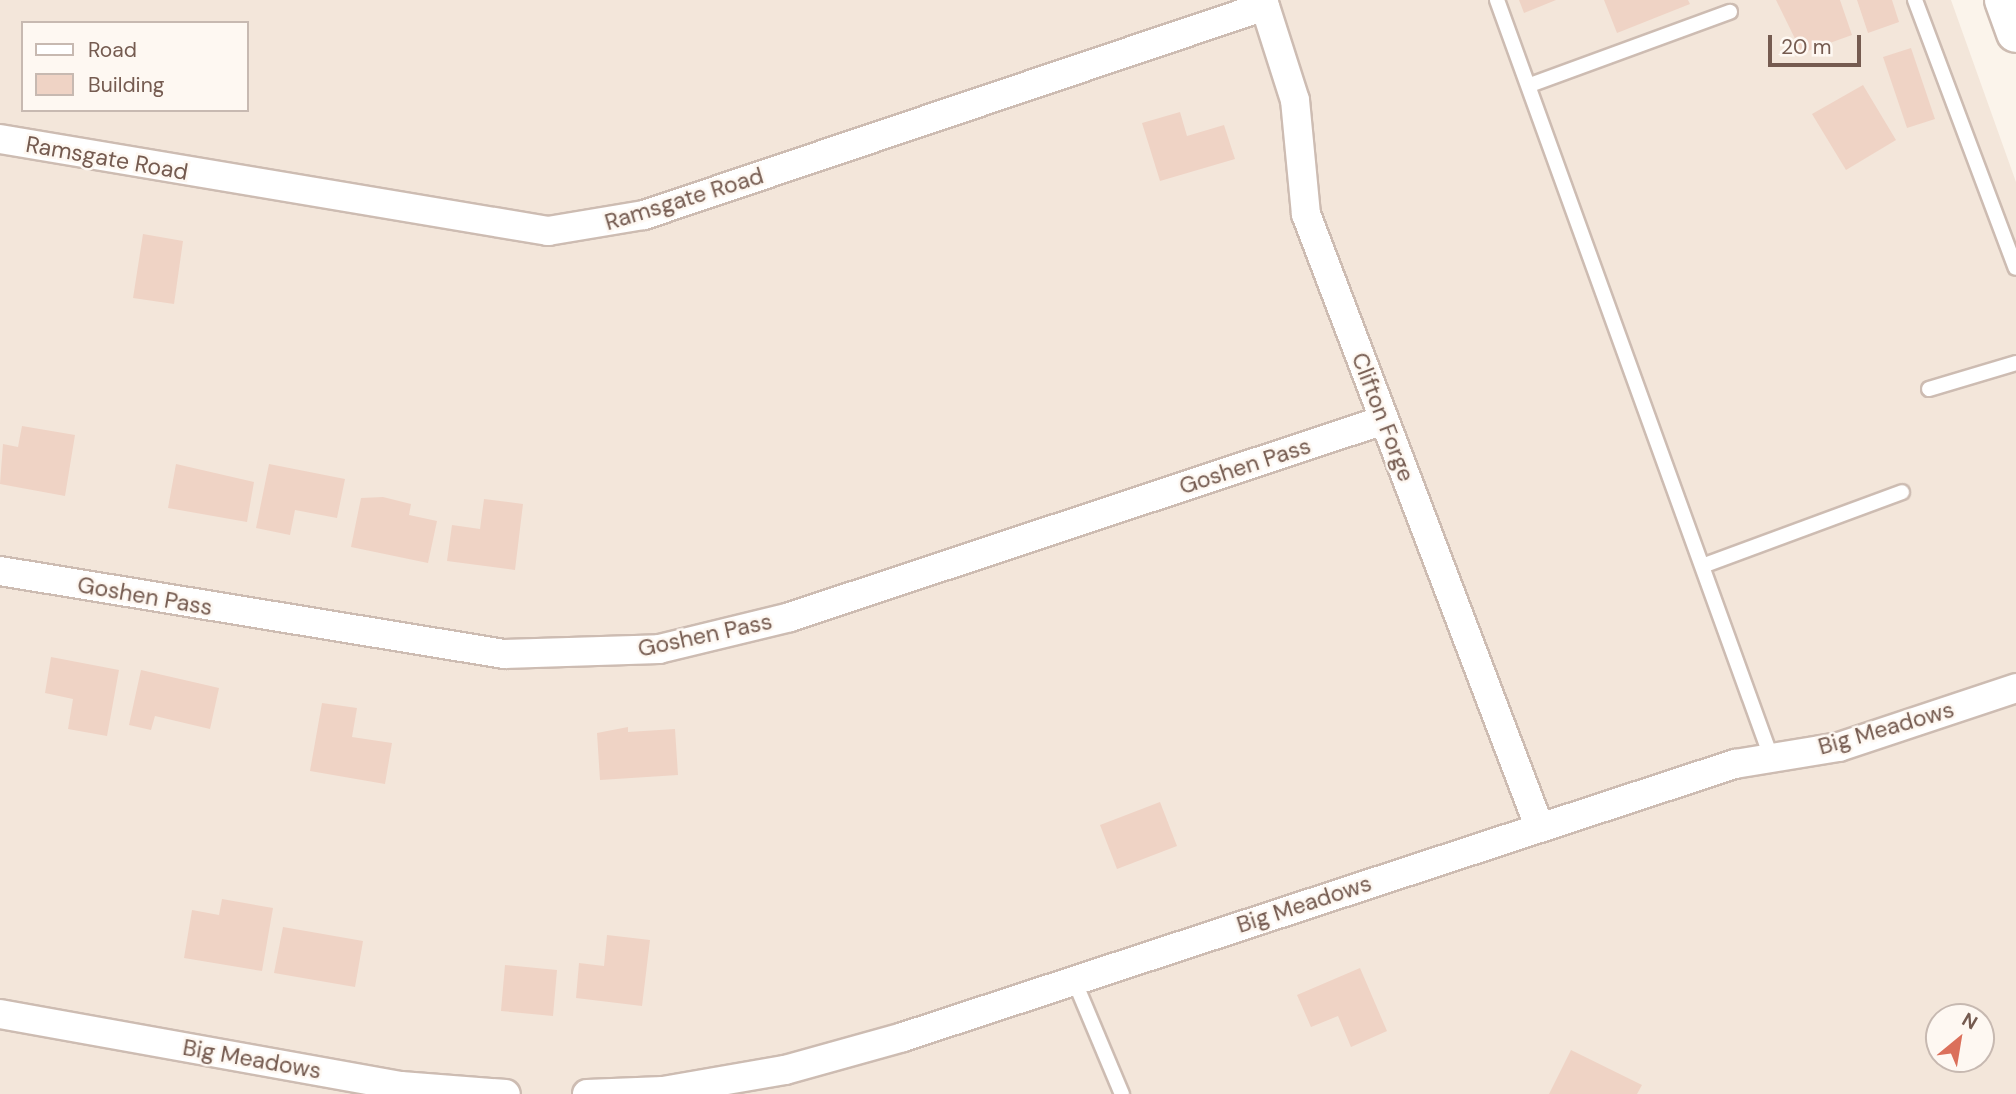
<!DOCTYPE html>
<style>
body{margin:0}
#map{position:relative;width:2016px;height:1094px;overflow:hidden;background:#fbf4eb;font-family:"DM Sans",sans-serif}
div>[style]{position:absolute}
.residential>*{inset:0;background:#f3e6da}
.building>*{inset:0;background:#efd3c5}
.roads{filter:drop-shadow(2px 0 #cdbcb2) drop-shadow(-2px 0 #cdbcb2) drop-shadow(0 2px #cdbcb2) drop-shadow(0 -2px #cdbcb2)}
.service>*{height:14px;margin:-7px;padding:0 7px;transform-origin:7px;border-radius:7px;background:#fff}
.minor>*{height:28px;margin:-14px;padding:0 14px;transform-origin:14px;border-radius:14px;background:#fff}
.secondary>*{height:38px;margin:-19px;padding:0 19px;transform-origin:19px;border-radius:19px;background:#fff}
span{translate:-50% -50%;white-space:nowrap;text-align:center;line-height:1.15;-webkit-text-stroke:5px #fef8f2;paint-order:stroke}
.street-label{font-size:23px;color:#755b50}
.legend{position:absolute;left:21px;top:21px;width:228px;height:91px;box-sizing:border-box;background:#fef8f2;border:2px solid #c7b9b1;margin:0;padding:9px 12px;list-style:none;font-size:21px;color:#755b50}
.legend li{display:flex;align-items:center;gap:14px;height:35px}
.legend b{width:35px;border:2px solid #c7b9b1}
.north{position:absolute;left:1925px;top:1003px;width:70px;height:70px;box-sizing:border-box;background:#fef8f2;border:2px solid #c7b9b1;border-radius:50%;rotate:30deg;font-size:19px;font-weight:700;line-height:28px;text-align:center;color:#755b50}
.north::after{content:'';display:block;margin:auto;width:24px;height:32px;background:#db705b;clip-path:polygon(50% 0,100% 100%,50% 72%,0 100%)}
.scale{position:absolute;left:1768px;top:35px;width:93px;height:32px;box-sizing:border-box;border:4px solid #755b50;border-top:0;padding-left:9px;font-size:21px;line-height:24px;white-space:nowrap;color:#755b50;-webkit-text-stroke:5px #fef8f2;paint-order:stroke}
</style>
<div id="map">
<div class="residential">
<div style="clip-path:polygon(evenodd,0 0,1951px 0,2016px 182px,2016px 1094px,0 1094px,0 0,23px 23px,247px 23px,247px 110px,23px 110px,23px 23px,0 0,1939px 1017px,1981px 1017px,1981px 1059px,1939px 1059px,1939px 1017px)"></div>
</div>
<div class="building">
<div style="clip-path:polygon(1519px 0,1556px 0,1524px 13px)"></div>
<div style="clip-path:polygon(1604px 0,1688px 0,1690px 4px,1617px 33px)"></div>
<div style="clip-path:polygon(1776px 0,1840px 0,1852px 35px,1802px 53px)"></div>
<div style="clip-path:polygon(1857px 0,1892px 0,1899px 22px,1868px 33px)"></div>
<div style="clip-path:polygon(1911px 48px,1935px 119px,1907px 128px,1883px 57px)"></div>
<div style="clip-path:polygon(1863px 85px,1896px 140px,1846px 170px,1812px 114px)"></div>
<div style="clip-path:polygon(1180px 112px,1187px 136px,1224px 125px,1235px 159px,1160px 181px,1142px 123px)"></div>
<div style="clip-path:polygon(143px 234px,183px 241px,174px 304px,133px 298px)"></div>
<div style="clip-path:polygon(22px 426px,75px 435px,65px 496px,0 484px,3px 444px,18px 447px)"></div>
<div style="clip-path:polygon(176px 464px,254px 482px,247px 522px,168px 508px)"></div>
<div style="clip-path:polygon(269px 464px,345px 479px,337px 518px,295px 510px,290px 535px,256px 528px)"></div>
<div style="clip-path:polygon(383px 497px,411px 504px,409px 515px,437px 521px,428px 563px,351px 547px,361px 498px)"></div>
<div style="clip-path:polygon(484px 499px,523px 504px,515px 570px,447px 561px,452px 525px,480px 529px)"></div>
<div style="clip-path:polygon(51px 657px,119px 670px,107px 736px,68px 729px,73px 699px,45px 693px)"></div>
<div style="clip-path:polygon(141px 670px,219px 688px,210px 729px,155px 716px,151px 730px,129px 725px)"></div>
<div style="clip-path:polygon(322px 703px,357px 708px,352px 737px,392px 743px,385px 784px,310px 771px)"></div>
<div style="clip-path:polygon(628px 727px,628px 732px,675px 729px,678px 775px,600px 780px,597px 733px)"></div>
<div style="clip-path:polygon(1160px 802px,1177px 846px,1117px 869px,1100px 825px)"></div>
<div style="clip-path:polygon(222px 899px,273px 908px,262px 971px,184px 958px,192px 910px,219px 915px)"></div>
<div style="clip-path:polygon(283px 927px,363px 941px,355px 987px,274px 973px)"></div>
<div style="clip-path:polygon(607px 935px,650px 940px,642px 1006px,576px 998px,579px 963px,604px 966px)"></div>
<div style="clip-path:polygon(505px 965px,557px 970px,553px 1016px,501px 1011px)"></div>
<div style="clip-path:polygon(1360px 968px,1387px 1031px,1351px 1047px,1338px 1016px,1311px 1027px,1297px 995px)"></div>
<div style="clip-path:polygon(1571px 1050px,1642px 1085px,1637px 1094px,1549px 1094px)"></div>
</div>
<div class="roads">
<div class="service">
<div style="left:1497px;top:0;width:802px;rotate:70.1deg"></div>
<div style="left:1915px;top:0;width:286px;rotate:69.4deg"></div>
<div style="left:1530px;top:85px;width:213px;rotate:-20.1deg"></div>
<div style="left:1929px;top:389px;width:91px;rotate:-16.6deg"></div>
<div style="left:1705px;top:565px;width:210px;rotate:-20.3deg"></div>
<div style="left:1074px;top:980px;width:124px;rotate:67.2deg"></div>
</div>
<div class="minor">
<div style="left:1263px;top:0;width:105px;rotate:72.3deg"></div>
<div style="left:1295px;top:100px;width:115px;rotate:84.5deg"></div>
<div style="left:1306px;top:214px;width:655px;rotate:69.16deg"></div>
<div style="left:0;top:139px;width:556px;rotate:9.53deg"></div>
<div style="left:548px;top:231px;width:97px;rotate:-9.5deg"></div>
<div style="left:644px;top:215px;width:655px;rotate:-18.6deg"></div>
<div style="left:0;top:571px;width:511px;rotate:9.35deg"></div>
<div style="left:504px;top:654px;width:155px;rotate:-1.8deg"></div>
<div style="left:659px;top:649px;width:135px;rotate:-13.7deg"></div>
<div style="left:790px;top:617px;width:626px;rotate:-18.35deg"></div>
<div style="left:0;top:1014px;width:407px;rotate:10.2deg"></div>
<div style="left:401px;top:1086px;width:105px;rotate:4.4deg"></div>
<div style="left:587px;top:1094px;width:76px;rotate:-2.3deg"></div>
<div style="left:663px;top:1091px;width:124px;rotate:-9.8deg"></div>
<div style="left:785px;top:1070px;width:123px;rotate:-15.6deg"></div>
<div style="left:903px;top:1037px;width:876px;rotate:-18.17deg"></div>
<div style="left:1735px;top:764px;width:105px;rotate:-9.3deg"></div>
<div style="left:1839px;top:747px;width:187px;rotate:-18.4deg"></div>
</div>
<div class="secondary">
<div style="left:2004px;top:0;width:35px;rotate:70deg"></div>
</div>
</div>
<div class="street-label">
<span style="left:107px;top:158px;rotate:10deg">Ramsgate Road</span>
<span style="left:684px;top:199px;rotate:-17deg">Ramsgate Road</span>
<span style="left:1383px;top:417px;rotate:69deg">Clifton Forge</span>
<span style="left:1245px;top:466px;rotate:-18deg">Goshen Pass</span>
<span style="left:145px;top:596px;rotate:10deg">Goshen Pass</span>
<span style="left:705px;top:635px;rotate:-12deg">Goshen Pass</span>
<span style="left:1886px;top:728px;rotate:-16deg">Big Meadows</span>
<span style="left:1304px;top:904px;rotate:-18deg">Big Meadows</span>
<span style="left:252px;top:1059px;rotate:10deg">Big Meadows</span>
</div>
<ul class="legend">
<li><b style="height:9px;background:#fff"></b>Road</li>
<li><b style="height:19px;background:#efd3c5"></b>Building</li>
</ul>
<div class="north">N</div>
<div class="scale">20 m</div>
</div>
